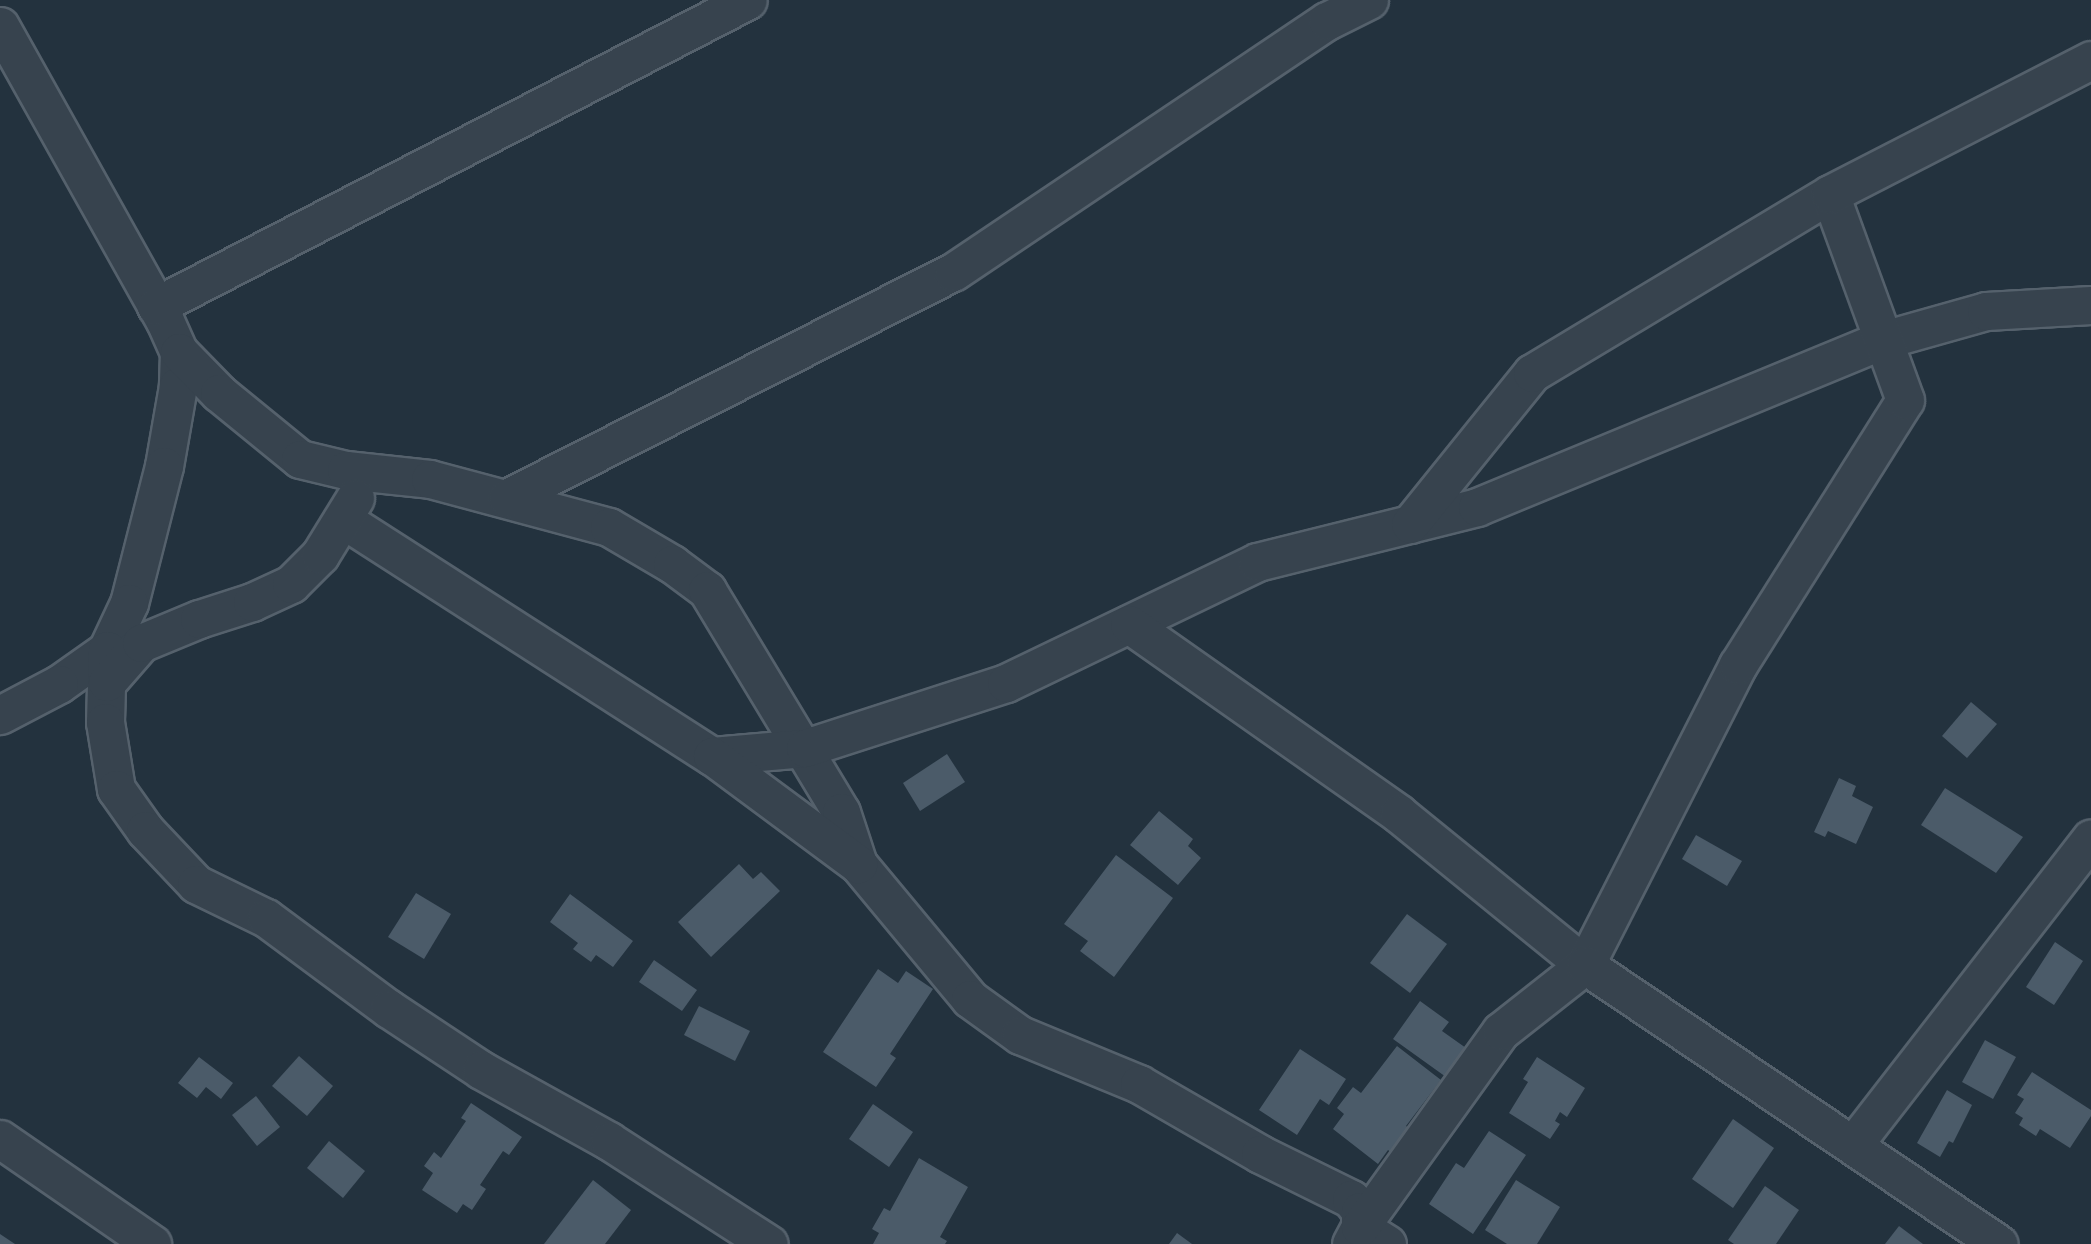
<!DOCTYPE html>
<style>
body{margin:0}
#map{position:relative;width:2091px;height:1244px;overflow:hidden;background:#23323e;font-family:"Roboto Condensed",sans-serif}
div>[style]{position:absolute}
.building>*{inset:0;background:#4b5b69}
.roads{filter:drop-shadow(2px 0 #55616c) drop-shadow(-2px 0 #55616c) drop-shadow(0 2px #55616c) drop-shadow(0 -2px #55616c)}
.minor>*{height:37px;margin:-18.5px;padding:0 18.5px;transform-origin:18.5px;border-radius:18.5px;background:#37434e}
span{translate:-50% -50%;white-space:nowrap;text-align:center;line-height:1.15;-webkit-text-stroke:6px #1c2833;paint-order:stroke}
</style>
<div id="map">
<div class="building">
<div style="clip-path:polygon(1971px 702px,1997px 724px,1967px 758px,1942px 736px)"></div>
<div style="clip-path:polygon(947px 754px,965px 782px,920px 811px,903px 783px)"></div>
<div style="clip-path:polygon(1839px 778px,1856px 786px,1852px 796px,1873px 807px,1856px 844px,1828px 831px,1825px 837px,1814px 832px)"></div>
<div style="clip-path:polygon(1945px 788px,2023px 837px,1996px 873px,1921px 825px)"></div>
<div style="clip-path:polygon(1159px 811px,1193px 839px,1188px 846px,1201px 858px,1178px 885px,1130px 845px)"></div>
<div style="clip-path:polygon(1696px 835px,1742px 861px,1727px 886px,1682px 859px)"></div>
<div style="clip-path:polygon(1116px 855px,1173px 898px,1114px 977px,1080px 951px,1088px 941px,1064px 924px)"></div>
<div style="clip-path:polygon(739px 864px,753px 879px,761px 872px,780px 891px,711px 957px,678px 922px)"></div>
<div style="clip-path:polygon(416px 893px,451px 914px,424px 959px,388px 937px)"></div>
<div style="clip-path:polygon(570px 894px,633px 941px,613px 967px,596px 955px,591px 962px,573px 949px,578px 943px,550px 922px)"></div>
<div style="clip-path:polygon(1407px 914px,1447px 944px,1410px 993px,1370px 963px)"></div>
<div style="clip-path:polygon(2055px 942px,2083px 961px,2054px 1005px,2026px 987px)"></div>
<div style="clip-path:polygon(654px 960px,697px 990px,682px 1011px,639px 982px)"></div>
<div style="clip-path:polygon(878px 969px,898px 983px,906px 971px,933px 989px,890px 1054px,896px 1058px,876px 1087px,823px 1052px)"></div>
<div style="clip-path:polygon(1420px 1001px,1449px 1022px,1442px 1031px,1466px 1048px,1446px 1077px,1393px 1039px)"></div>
<div style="clip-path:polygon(699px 1006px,750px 1031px,735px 1061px,684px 1035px)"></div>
<div style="clip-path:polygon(1985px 1040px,2016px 1057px,1993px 1099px,1962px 1082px)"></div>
<div style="clip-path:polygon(1397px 1046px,1441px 1080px,1406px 1126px,1416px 1133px,1397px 1157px,1388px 1150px,1378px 1164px,1333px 1129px,1344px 1114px,1337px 1108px,1353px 1087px,1361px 1093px)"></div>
<div style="clip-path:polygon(1300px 1049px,1346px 1079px,1329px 1105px,1320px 1099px,1297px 1135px,1259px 1110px)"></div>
<div style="clip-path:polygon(299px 1056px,333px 1086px,307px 1116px,272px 1086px)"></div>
<div style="clip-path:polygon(199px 1057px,233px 1083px,221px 1099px,206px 1087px,197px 1098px,178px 1083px)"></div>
<div style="clip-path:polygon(1537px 1057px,1585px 1088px,1567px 1117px,1560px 1112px,1555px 1121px,1560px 1124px,1550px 1139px,1509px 1113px,1528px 1082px,1523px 1079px)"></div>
<div style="clip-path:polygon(2032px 1072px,2091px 1110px,2091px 1116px,2070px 1148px,2040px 1129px,2036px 1136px,2019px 1125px,2023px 1118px,2015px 1113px,2024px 1099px,2017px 1095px)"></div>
<div style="clip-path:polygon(1947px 1090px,1972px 1105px,1953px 1143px,1949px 1141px,1940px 1157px,1917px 1143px)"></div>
<div style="clip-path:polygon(256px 1096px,280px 1127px,257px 1146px,232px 1115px)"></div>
<div style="clip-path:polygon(471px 1103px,522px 1137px,509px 1155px,503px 1151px,480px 1185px,486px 1189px,472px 1210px,463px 1204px,457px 1213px,422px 1190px,433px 1173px,424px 1166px,434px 1152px,441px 1158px,466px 1121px,461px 1118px)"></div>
<div style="clip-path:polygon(873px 1104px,913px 1132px,889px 1167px,849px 1139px)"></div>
<div style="clip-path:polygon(1733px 1119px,1774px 1148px,1733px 1208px,1692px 1179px)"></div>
<div style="clip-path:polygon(1489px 1131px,1526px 1155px,1473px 1234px,1429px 1204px,1456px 1163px,1464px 1168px)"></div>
<div style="clip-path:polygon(329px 1141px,365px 1171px,343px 1198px,307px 1168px)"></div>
<div style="clip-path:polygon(919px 1158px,968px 1187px,940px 1237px,947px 1241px,945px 1244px,873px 1244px,879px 1233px,872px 1229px,884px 1208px,890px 1211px)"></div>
<div style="clip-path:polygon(593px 1180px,631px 1210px,605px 1244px,544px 1244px)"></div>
<div style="clip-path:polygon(1516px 1180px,1560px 1207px,1537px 1244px,1507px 1244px,1485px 1230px)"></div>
<div style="clip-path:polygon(1765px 1186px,1799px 1210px,1776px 1244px,1734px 1244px,1728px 1240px)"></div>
<div style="clip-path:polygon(1899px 1226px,1923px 1244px,1885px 1244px)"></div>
<div style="clip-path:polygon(1177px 1233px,1192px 1244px,1169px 1244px)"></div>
<div style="clip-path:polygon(0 1234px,15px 1244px,0 1244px)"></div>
</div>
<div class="roads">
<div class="minor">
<div style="left:0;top:26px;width:338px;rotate:60.8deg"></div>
<div style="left:165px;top:321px;width:34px;rotate:66deg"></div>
<div style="left:179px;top:352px;width:34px;rotate:92deg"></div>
<div style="left:178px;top:386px;width:81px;rotate:99.9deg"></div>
<div style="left:164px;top:466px;width:141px;rotate:104.3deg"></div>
<div style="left:129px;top:603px;width:52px;rotate:115.1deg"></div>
<div style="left:107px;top:650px;width:59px;rotate:144.7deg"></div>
<div style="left:59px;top:684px;width:67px;rotate:152.3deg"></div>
<div style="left:156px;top:306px;width:666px;rotate:-27.33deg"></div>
<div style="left:179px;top:352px;width:57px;rotate:45.7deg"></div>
<div style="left:219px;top:393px;width:104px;rotate:39.2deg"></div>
<div style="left:300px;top:459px;width:47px;rotate:13.4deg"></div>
<div style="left:346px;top:470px;width:84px;rotate:6.1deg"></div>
<div style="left:430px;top:479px;width:185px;rotate:15deg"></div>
<div style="left:609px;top:527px;width:73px;rotate:30.4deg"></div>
<div style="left:672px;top:564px;width:44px;rotate:36.6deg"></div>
<div style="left:707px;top:590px;width:259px;rotate:58.9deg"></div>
<div style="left:841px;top:812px;width:55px;rotate:71.9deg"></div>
<div style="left:858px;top:864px;width:175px;rotate:50.3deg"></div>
<div style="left:970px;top:999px;width:62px;rotate:35.8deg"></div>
<div style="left:1020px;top:1035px;width:129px;rotate:22.4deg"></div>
<div style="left:1139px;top:1084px;width:140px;rotate:30deg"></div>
<div style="left:1260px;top:1154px;width:102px;rotate:26.3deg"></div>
<div style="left:1351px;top:1199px;width:15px;rotate:53deg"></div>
<div style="left:1360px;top:1211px;width:16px;rotate:90deg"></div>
<div style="left:1360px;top:1227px;width:19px;rotate:118deg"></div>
<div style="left:507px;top:498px;width:500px;rotate:-26.9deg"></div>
<div style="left:953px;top:272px;width:450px;rotate:-33.9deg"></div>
<div style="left:1327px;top:21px;width:47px;rotate:-26.6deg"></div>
<div style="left:344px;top:520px;width:437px;rotate:32.7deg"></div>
<div style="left:712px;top:756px;width:93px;rotate:-4.9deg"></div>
<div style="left:805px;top:748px;width:211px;rotate:-17.9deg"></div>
<div style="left:1006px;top:683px;width:279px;rotate:-25.7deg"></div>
<div style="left:1257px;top:562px;width:227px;rotate:-14deg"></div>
<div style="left:1477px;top:507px;width:439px;rotate:-22.4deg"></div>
<div style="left:1883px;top:340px;width:107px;rotate:-15.7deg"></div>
<div style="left:1986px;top:311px;width:105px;rotate:-3.3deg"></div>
<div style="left:1410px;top:524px;width:194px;rotate:-51.1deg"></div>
<div style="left:1532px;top:373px;width:348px;rotate:-31deg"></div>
<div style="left:1129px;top:624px;width:330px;rotate:35.1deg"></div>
<div style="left:1399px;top:814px;width:240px;rotate:39.1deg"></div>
<div style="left:1585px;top:965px;width:337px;rotate:-63deg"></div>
<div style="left:1738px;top:665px;width:313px;rotate:-57.8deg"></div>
<div style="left:1905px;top:400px;width:219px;rotate:-110deg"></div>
<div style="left:1830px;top:194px;width:293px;rotate:-27.2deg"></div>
<div style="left:107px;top:650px;width:72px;rotate:91.6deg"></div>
<div style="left:105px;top:722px;width:68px;rotate:80.7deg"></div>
<div style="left:116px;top:789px;width:50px;rotate:54.7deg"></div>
<div style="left:145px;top:830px;width:74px;rotate:46.6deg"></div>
<div style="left:196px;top:884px;width:78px;rotate:25.9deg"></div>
<div style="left:266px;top:918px;width:153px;rotate:36.5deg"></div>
<div style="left:389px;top:1009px;width:110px;rotate:33.5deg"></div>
<div style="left:481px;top:1070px;width:146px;rotate:29deg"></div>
<div style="left:609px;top:1141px;width:190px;rotate:32.8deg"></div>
<div style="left:107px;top:682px;width:52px;rotate:-48.9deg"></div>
<div style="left:141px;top:643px;width:63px;rotate:-22.5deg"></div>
<div style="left:199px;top:619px;width:56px;rotate:-17.8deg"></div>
<div style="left:252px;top:602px;width:43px;rotate:-24.8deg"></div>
<div style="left:291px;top:584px;width:41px;rotate:-45deg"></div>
<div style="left:320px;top:555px;width:67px;rotate:-58.4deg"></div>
<div style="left:712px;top:756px;width:182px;rotate:36.5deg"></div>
<div style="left:0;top:1139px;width:185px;rotate:34.6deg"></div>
<div style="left:1853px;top:1145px;width:388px;rotate:-52.2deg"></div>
<div style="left:1387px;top:1244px;width:32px;rotate:-148deg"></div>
<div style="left:1360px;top:1227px;width:241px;rotate:-54.3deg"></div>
<div style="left:1501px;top:1031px;width:107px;rotate:-38.2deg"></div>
<div style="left:1585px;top:965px;width:499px;rotate:34deg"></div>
</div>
</div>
</div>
